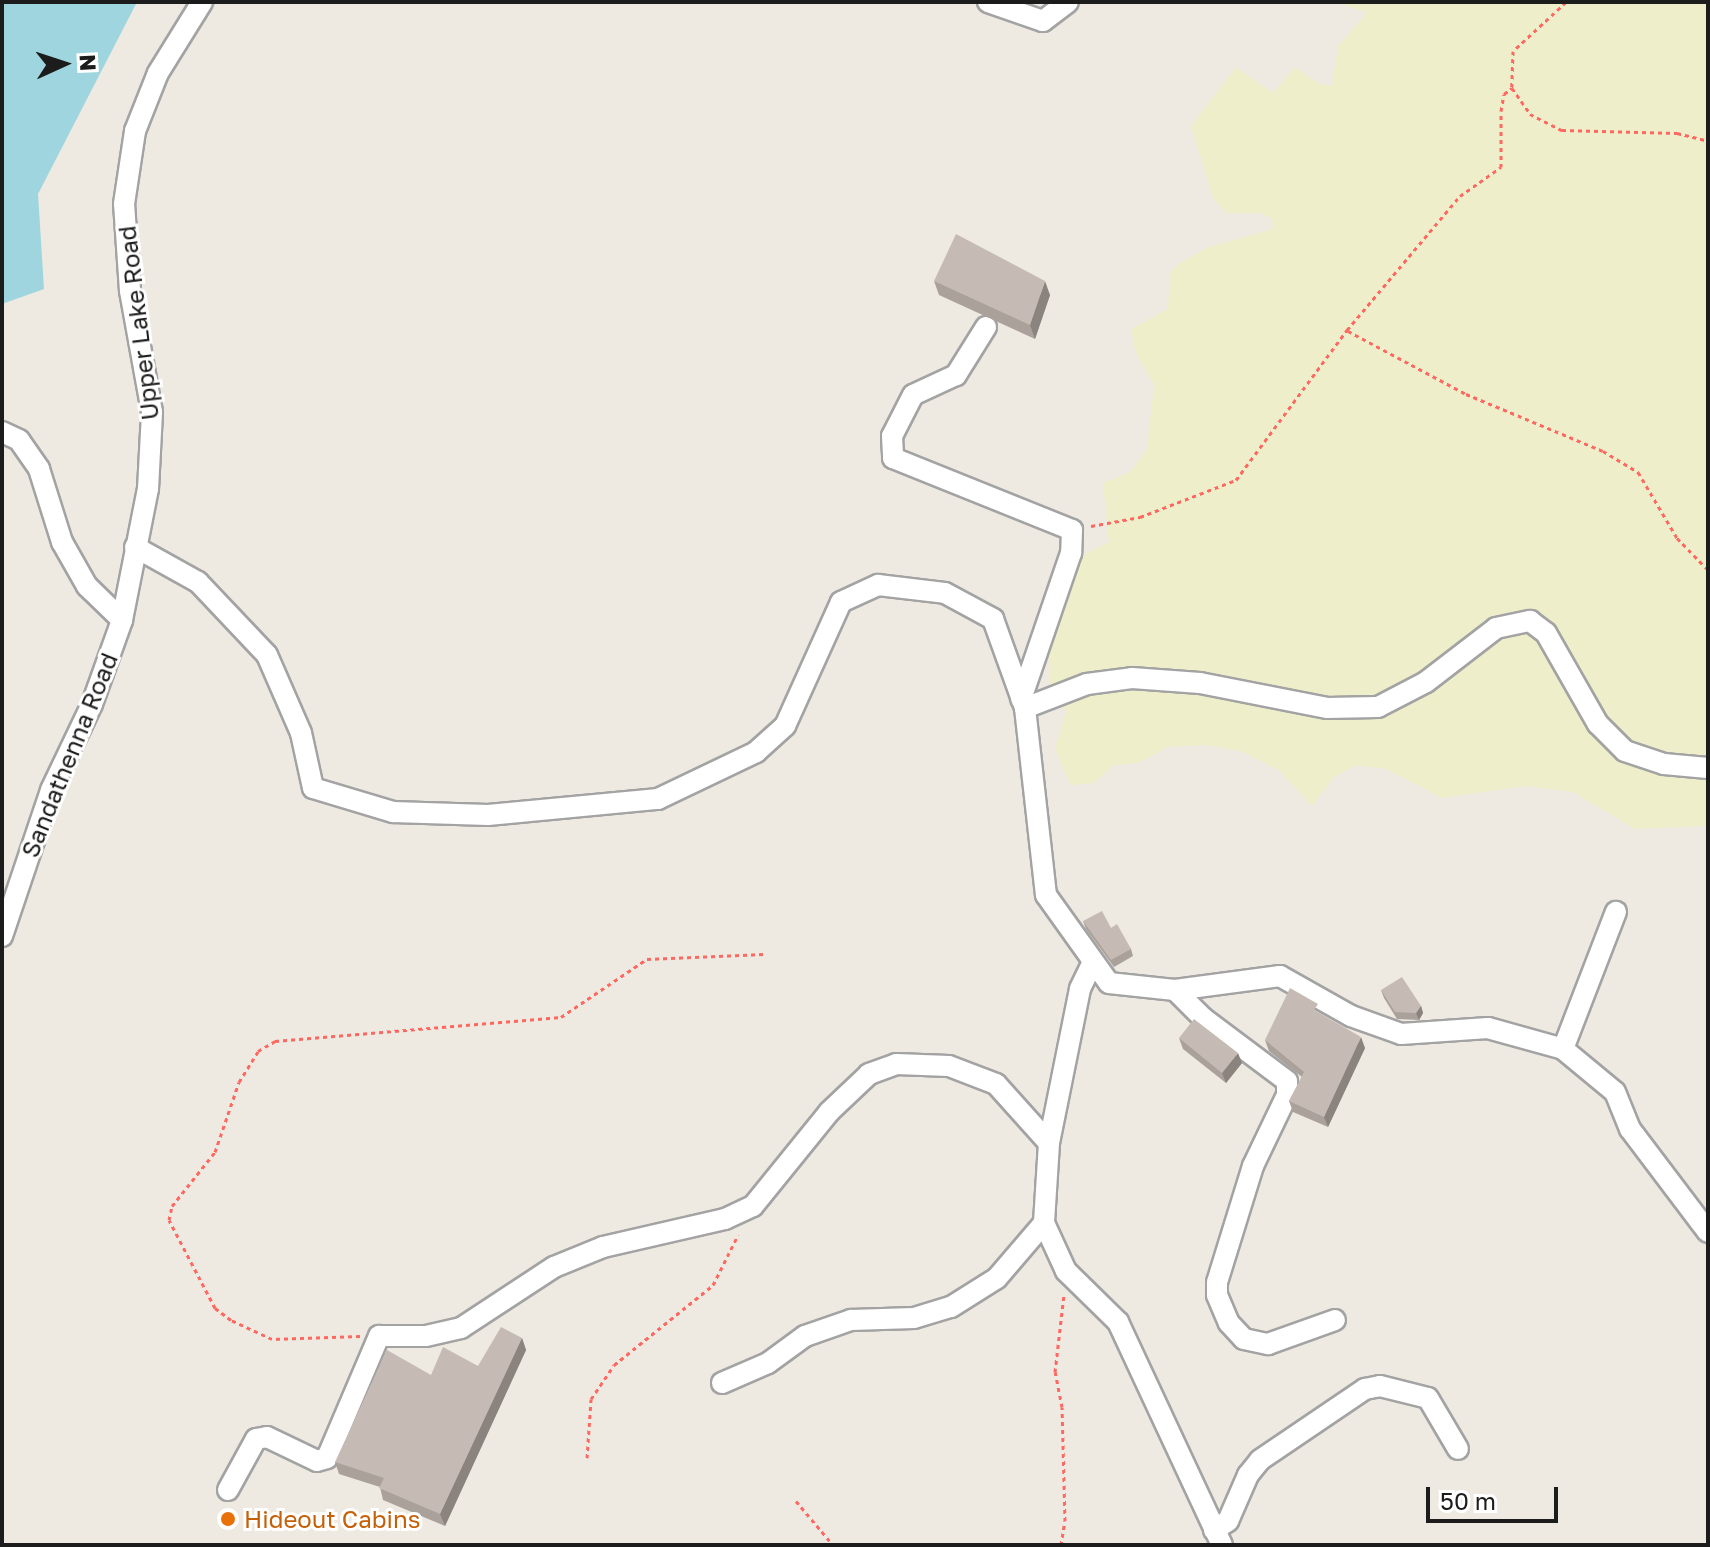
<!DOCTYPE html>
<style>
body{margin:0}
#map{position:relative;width:1710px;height:1547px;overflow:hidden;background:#eee9e1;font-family:"Golos Text",sans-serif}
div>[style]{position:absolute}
.farmland>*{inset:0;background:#eeefca}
.water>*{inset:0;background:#9ed5df}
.path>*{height:3px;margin-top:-1.5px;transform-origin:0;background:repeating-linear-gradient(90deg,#ff6861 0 4px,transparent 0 8px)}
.roads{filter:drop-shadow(2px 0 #a3a3a3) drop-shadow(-2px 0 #a3a3a3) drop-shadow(0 2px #a3a3a3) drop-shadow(0 -2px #a3a3a3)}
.minor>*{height:20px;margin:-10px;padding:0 10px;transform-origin:10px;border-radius:10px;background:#fff}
.wall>*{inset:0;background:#aaa19b}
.shaded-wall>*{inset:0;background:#8b837e}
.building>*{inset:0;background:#c6bbb4}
.dots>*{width:22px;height:22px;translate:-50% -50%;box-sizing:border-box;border:4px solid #fff;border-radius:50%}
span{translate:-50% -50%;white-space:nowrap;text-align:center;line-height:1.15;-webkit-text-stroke:6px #fff;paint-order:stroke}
.street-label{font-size:24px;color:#1c1c1c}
.food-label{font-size:24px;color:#c56008}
.left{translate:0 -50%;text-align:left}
.frame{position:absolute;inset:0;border:4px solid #1c1c1c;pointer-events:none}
.north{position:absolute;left:24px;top:24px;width:80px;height:80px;-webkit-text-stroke:6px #fff;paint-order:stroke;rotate:87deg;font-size:22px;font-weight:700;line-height:32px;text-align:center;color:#1c1c1c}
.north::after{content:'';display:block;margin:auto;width:28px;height:36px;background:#1c1c1c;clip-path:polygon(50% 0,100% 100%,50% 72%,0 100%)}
.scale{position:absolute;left:1426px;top:1487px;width:132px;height:36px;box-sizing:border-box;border:4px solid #1c1c1c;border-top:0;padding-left:10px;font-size:24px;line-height:28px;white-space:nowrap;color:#1c1c1c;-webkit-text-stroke:6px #fff;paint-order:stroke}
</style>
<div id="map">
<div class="farmland">
<div style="clip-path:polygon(1336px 2px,1708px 2px,1708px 826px,1635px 829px,1573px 792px,1525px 786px,1442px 798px,1386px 769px,1356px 765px,1334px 777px,1312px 806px,1279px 770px,1243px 752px,1208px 745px,1168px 747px,1138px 763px,1114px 765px,1094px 783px,1070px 785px,1055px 748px,1066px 712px,1049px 687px,1049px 656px,1081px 556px,1109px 542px,1103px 483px,1130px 472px,1147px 449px,1154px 385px,1135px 351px,1131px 329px,1168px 309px,1170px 272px,1180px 263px,1209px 247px,1273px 229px,1272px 219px,1260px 213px,1226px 213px,1213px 198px,1191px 126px,1236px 67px,1273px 93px,1295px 67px,1318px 83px,1332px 86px,1338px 46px,1367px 13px)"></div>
</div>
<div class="water">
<div style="clip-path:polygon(2px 2px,137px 2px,38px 194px,44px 289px,2px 304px)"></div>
</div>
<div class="path">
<div style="left:1566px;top:2px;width:72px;rotate:137.2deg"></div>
<div style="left:1513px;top:51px;width:37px;rotate:92deg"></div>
<div style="left:1512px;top:88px;width:32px;rotate:55deg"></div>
<div style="left:1530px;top:114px;width:36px;rotate:27deg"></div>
<div style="left:1562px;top:130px;width:115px;rotate:1.5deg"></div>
<div style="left:1677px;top:133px;width:32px;rotate:14deg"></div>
<div style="left:1348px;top:331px;width:134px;rotate:28.1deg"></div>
<div style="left:1466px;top:394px;width:148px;rotate:22.6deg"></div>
<div style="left:1603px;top:451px;width:41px;rotate:31deg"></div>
<div style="left:1638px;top:472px;width:77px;rotate:59.4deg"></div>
<div style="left:1677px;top:538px;width:45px;rotate:45.9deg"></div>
<div style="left:1091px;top:526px;width:50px;rotate:-10.4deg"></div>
<div style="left:1140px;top:517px;width:103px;rotate:-21.1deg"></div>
<div style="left:1236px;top:480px;width:187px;rotate:-53.5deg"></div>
<div style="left:1347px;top:330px;width:175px;rotate:-49.9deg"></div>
<div style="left:1460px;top:196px;width:50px;rotate:-35.3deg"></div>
<div style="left:1501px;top:167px;width:56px;rotate:-90deg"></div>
<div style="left:1501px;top:111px;width:17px;rotate:-80deg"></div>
<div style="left:1504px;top:94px;width:10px;rotate:-37deg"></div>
<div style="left:360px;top:1336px;width:88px;rotate:178deg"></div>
<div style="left:272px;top:1339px;width:45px;rotate:-155.1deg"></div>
<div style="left:231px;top:1320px;width:20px;rotate:-143deg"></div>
<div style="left:215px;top:1308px;width:99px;rotate:-117.6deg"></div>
<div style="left:169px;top:1220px;width:14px;rotate:-78deg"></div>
<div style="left:172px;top:1206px;width:69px;rotate:-51.5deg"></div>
<div style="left:215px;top:1152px;width:74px;rotate:-71.1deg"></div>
<div style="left:239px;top:1082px;width:36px;rotate:-58deg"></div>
<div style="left:258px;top:1051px;width:20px;rotate:-30deg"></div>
<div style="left:275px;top:1041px;width:287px;rotate:-4.8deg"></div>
<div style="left:561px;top:1017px;width:104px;rotate:-34deg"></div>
<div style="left:647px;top:959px;width:119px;rotate:-2.4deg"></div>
<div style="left:587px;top:1458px;width:59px;rotate:-86.1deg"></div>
<div style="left:591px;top:1399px;width:41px;rotate:-55.9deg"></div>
<div style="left:614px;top:1365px;width:127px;rotate:-38.9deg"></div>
<div style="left:713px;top:1285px;width:56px;rotate:-63.4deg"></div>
<div style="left:796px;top:1501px;width:57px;rotate:49.9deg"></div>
<div style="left:1061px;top:1545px;width:24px;rotate:-81deg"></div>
<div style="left:1065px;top:1521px;width:114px;rotate:-91.5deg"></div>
<div style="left:1062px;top:1407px;width:36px;rotate:-101deg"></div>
<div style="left:1055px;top:1372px;width:79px;rotate:-83.4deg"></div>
</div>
<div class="roads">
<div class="minor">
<div style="left:988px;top:2px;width:58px;rotate:19.1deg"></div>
<div style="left:1043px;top:21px;width:31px;rotate:-37deg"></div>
<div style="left:986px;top:327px;width:57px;rotate:122deg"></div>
<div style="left:956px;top:375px;width:47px;rotate:155.1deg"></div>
<div style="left:913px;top:395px;width:46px;rotate:117.1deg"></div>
<div style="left:892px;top:436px;width:22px;rotate:87deg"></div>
<div style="left:893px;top:458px;width:193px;rotate:21.9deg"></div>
<div style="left:1072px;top:530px;width:23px;rotate:92deg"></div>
<div style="left:1071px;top:553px;width:154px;rotate:108.9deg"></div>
<div style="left:2px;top:432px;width:19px;rotate:25deg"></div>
<div style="left:19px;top:440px;width:35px;rotate:55deg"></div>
<div style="left:39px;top:469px;width:77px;rotate:72.5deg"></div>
<div style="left:62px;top:542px;width:51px;rotate:60.4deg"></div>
<div style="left:87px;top:586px;width:49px;rotate:44.2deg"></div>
<div style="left:122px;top:620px;width:134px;rotate:-78.8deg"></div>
<div style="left:148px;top:489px;width:77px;rotate:-87deg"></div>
<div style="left:152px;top:412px;width:123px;rotate:-100.3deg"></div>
<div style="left:130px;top:291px;width:87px;rotate:-93.9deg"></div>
<div style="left:124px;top:204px;width:74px;rotate:-81.4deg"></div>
<div style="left:135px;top:131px;width:62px;rotate:-68.4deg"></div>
<div style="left:158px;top:73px;width:84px;rotate:-58.2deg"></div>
<div style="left:135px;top:547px;width:72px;rotate:29.1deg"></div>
<div style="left:198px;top:582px;width:100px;rotate:46.6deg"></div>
<div style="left:267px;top:655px;width:85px;rotate:66.4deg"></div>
<div style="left:301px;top:733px;width:56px;rotate:77.7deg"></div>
<div style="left:313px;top:788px;width:84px;rotate:16.7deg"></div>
<div style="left:393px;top:812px;width:95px;rotate:1.8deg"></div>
<div style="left:488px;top:815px;width:171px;rotate:-5.4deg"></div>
<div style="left:658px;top:799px;width:109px;rotate:-25.6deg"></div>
<div style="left:756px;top:752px;width:39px;rotate:-42deg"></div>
<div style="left:785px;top:726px;width:136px;rotate:-65.7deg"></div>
<div style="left:841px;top:602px;width:41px;rotate:-24.7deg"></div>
<div style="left:878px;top:585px;width:67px;rotate:6.8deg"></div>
<div style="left:945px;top:593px;width:55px;rotate:28.4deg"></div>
<div style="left:993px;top:619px;width:95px;rotate:70.2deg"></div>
<div style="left:1025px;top:708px;width:188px;rotate:83.6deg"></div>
<div style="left:1046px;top:895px;width:108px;rotate:54.4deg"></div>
<div style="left:1109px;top:983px;width:66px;rotate:6.1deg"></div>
<div style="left:1175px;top:990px;width:106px;rotate:-7.6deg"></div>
<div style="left:1280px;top:976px;width:81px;rotate:29.4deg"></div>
<div style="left:1351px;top:1016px;width:53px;rotate:19.8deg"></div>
<div style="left:1401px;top:1034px;width:87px;rotate:-3.9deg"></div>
<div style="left:1488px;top:1028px;width:78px;rotate:15.6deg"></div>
<div style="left:1563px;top:1049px;width:67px;rotate:39.6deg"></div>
<div style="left:1615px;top:1092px;width:40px;rotate:68deg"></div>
<div style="left:1630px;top:1129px;width:129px;rotate:52.9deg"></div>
<div style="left:1025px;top:708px;width:66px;rotate:-21.2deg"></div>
<div style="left:1087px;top:684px;width:45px;rotate:-7.6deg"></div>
<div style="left:1132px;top:678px;width:68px;rotate:4.2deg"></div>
<div style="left:1200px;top:683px;width:129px;rotate:11.1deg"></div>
<div style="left:1327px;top:708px;width:51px;rotate:-1.1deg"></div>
<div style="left:1378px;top:707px;width:54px;rotate:-27.5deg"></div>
<div style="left:1426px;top:682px;width:88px;rotate:-37.6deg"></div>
<div style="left:1496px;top:628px;width:35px;rotate:-12deg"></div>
<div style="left:1530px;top:621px;width:20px;rotate:37deg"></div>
<div style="left:1546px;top:633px;width:105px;rotate:60.3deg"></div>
<div style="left:1598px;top:724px;width:38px;rotate:45deg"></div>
<div style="left:1625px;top:751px;width:41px;rotate:18.4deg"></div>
<div style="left:1664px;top:764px;width:44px;rotate:5.2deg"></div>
<div style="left:2px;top:936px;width:154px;rotate:-71.4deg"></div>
<div style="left:51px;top:790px;width:95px;rotate:-64.5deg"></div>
<div style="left:92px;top:704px;width:89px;rotate:-70.3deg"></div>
<div style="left:1093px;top:962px;width:30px;rotate:116deg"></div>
<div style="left:1080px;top:989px;width:157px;rotate:101.4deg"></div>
<div style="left:1049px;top:1143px;width:80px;rotate:93.6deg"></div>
<div style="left:1044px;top:1223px;width:53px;rotate:65.4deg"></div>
<div style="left:1066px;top:1271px;width:73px;rotate:44.4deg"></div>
<div style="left:1118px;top:1322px;width:246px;rotate:65deg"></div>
<div style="left:1175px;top:990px;width:40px;rotate:45deg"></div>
<div style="left:1203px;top:1018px;width:105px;rotate:36.9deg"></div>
<div style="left:1287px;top:1081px;width:14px;rotate:90deg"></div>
<div style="left:1287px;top:1095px;width:79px;rotate:115.6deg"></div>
<div style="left:1253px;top:1166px;width:121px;rotate:107.2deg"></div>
<div style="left:1217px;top:1282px;width:13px;rotate:90deg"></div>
<div style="left:1217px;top:1295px;width:30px;rotate:67deg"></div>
<div style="left:1229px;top:1323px;width:22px;rotate:47deg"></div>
<div style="left:1244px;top:1339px;width:25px;rotate:12deg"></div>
<div style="left:1268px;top:1344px;width:71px;rotate:-19.7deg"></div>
<div style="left:1563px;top:1049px;width:147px;rotate:-68.9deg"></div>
<div style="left:722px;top:1383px;width:50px;rotate:-23.5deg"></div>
<div style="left:768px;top:1363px;width:46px;rotate:-36.1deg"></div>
<div style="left:805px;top:1336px;width:49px;rotate:-19.2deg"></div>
<div style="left:851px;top:1320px;width:63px;rotate:-1.8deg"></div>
<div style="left:914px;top:1318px;width:39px;rotate:-17deg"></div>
<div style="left:951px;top:1307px;width:54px;rotate:-32.2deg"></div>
<div style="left:997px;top:1278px;width:72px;rotate:-49.5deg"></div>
<div style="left:228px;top:1490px;width:58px;rotate:-61.2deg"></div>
<div style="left:256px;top:1439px;width:11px;rotate:-10deg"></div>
<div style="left:267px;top:1437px;width:55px;rotate:25.6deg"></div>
<div style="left:317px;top:1461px;width:10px;rotate:-17deg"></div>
<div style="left:327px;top:1458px;width:133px;rotate:-66.9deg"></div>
<div style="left:379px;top:1336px;width:47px"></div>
<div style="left:426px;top:1336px;width:36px;rotate:-13deg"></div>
<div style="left:461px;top:1328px;width:111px;rotate:-33.3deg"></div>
<div style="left:554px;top:1267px;width:53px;rotate:-22.2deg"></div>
<div style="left:603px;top:1247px;width:125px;rotate:-12.9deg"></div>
<div style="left:725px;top:1219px;width:31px;rotate:-25deg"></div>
<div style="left:753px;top:1206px;width:121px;rotate:-51deg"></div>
<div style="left:829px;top:1112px;width:55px;rotate:-43.5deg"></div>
<div style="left:869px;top:1074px;width:29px;rotate:-20deg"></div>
<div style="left:896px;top:1064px;width:53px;rotate:2.2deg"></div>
<div style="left:949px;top:1066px;width:50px;rotate:21deg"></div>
<div style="left:996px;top:1084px;width:79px;rotate:48.1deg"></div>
<div style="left:1214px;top:1530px;width:17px;rotate:-33deg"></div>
<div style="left:1228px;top:1521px;width:50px;rotate:-66.5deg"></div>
<div style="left:1248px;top:1475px;width:19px;rotate:-51deg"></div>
<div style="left:1260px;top:1460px;width:127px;rotate:-34.1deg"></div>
<div style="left:1365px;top:1389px;width:15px;rotate:-11deg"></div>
<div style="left:1380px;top:1386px;width:49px;rotate:14deg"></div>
<div style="left:1428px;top:1398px;width:59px;rotate:59.5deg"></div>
</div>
</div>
<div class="wall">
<div style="clip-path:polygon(934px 281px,1050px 295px,1035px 339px,939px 295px)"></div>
<div style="clip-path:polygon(1083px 921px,1111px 928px,1131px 949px,1133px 956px,1114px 967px,1086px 929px)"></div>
<div style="clip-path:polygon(1381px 990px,1421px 1006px,1423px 1013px,1419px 1020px,1397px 1019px,1384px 998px)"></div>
<div style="clip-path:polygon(1321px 1014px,1365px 1048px,1328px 1127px,1293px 1112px,1289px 1101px,1302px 1077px,1269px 1051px,1265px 1040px)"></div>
<div style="clip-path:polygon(1179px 1038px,1242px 1063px,1226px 1083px,1183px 1049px)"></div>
<div style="clip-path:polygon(522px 1338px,526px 1350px,445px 1526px,383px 1500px,380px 1487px,339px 1474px,335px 1462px)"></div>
</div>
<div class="shaded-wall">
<div style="clip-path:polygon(1045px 281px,1050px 295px,1035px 339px,1030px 325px)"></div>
<div style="clip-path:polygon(1421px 1006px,1423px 1013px,1419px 1020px,1416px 1013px)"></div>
<div style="clip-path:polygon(1361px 1037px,1365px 1048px,1328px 1127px,1324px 1117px)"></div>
<div style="clip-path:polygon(1238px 1053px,1242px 1063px,1226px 1083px,1222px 1073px)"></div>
<div style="clip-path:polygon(522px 1338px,526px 1350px,445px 1526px,440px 1514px)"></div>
</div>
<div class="building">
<div style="clip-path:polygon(956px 234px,1045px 281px,1030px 325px,934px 281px)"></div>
<div style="clip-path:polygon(1102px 911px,1111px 928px,1117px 924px,1131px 949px,1111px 960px,1083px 921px)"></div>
<div style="clip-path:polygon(1402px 977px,1421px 1006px,1416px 1013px,1395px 1012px,1381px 990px)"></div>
<div style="clip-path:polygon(1290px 988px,1318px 1004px,1314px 1010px,1361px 1037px,1324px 1117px,1289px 1101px,1304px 1072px,1265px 1040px)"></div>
<div style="clip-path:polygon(1194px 1019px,1238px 1053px,1222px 1073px,1179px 1038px)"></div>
<div style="clip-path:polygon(501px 1327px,522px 1338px,440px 1514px,379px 1488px,384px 1478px,335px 1462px,387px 1350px,431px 1375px,443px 1347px,478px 1366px)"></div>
</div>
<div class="dots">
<div style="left:228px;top:1519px;background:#e8710a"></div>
</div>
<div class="street-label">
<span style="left:138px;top:323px;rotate:-97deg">Upper Lake Road</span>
<span style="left:69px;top:755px;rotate:-68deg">Sandathenna Road</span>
</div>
<div class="food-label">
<span class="left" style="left:244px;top:1519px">Hideout Cabins</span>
</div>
<div class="frame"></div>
<div class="north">N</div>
<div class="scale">50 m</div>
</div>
